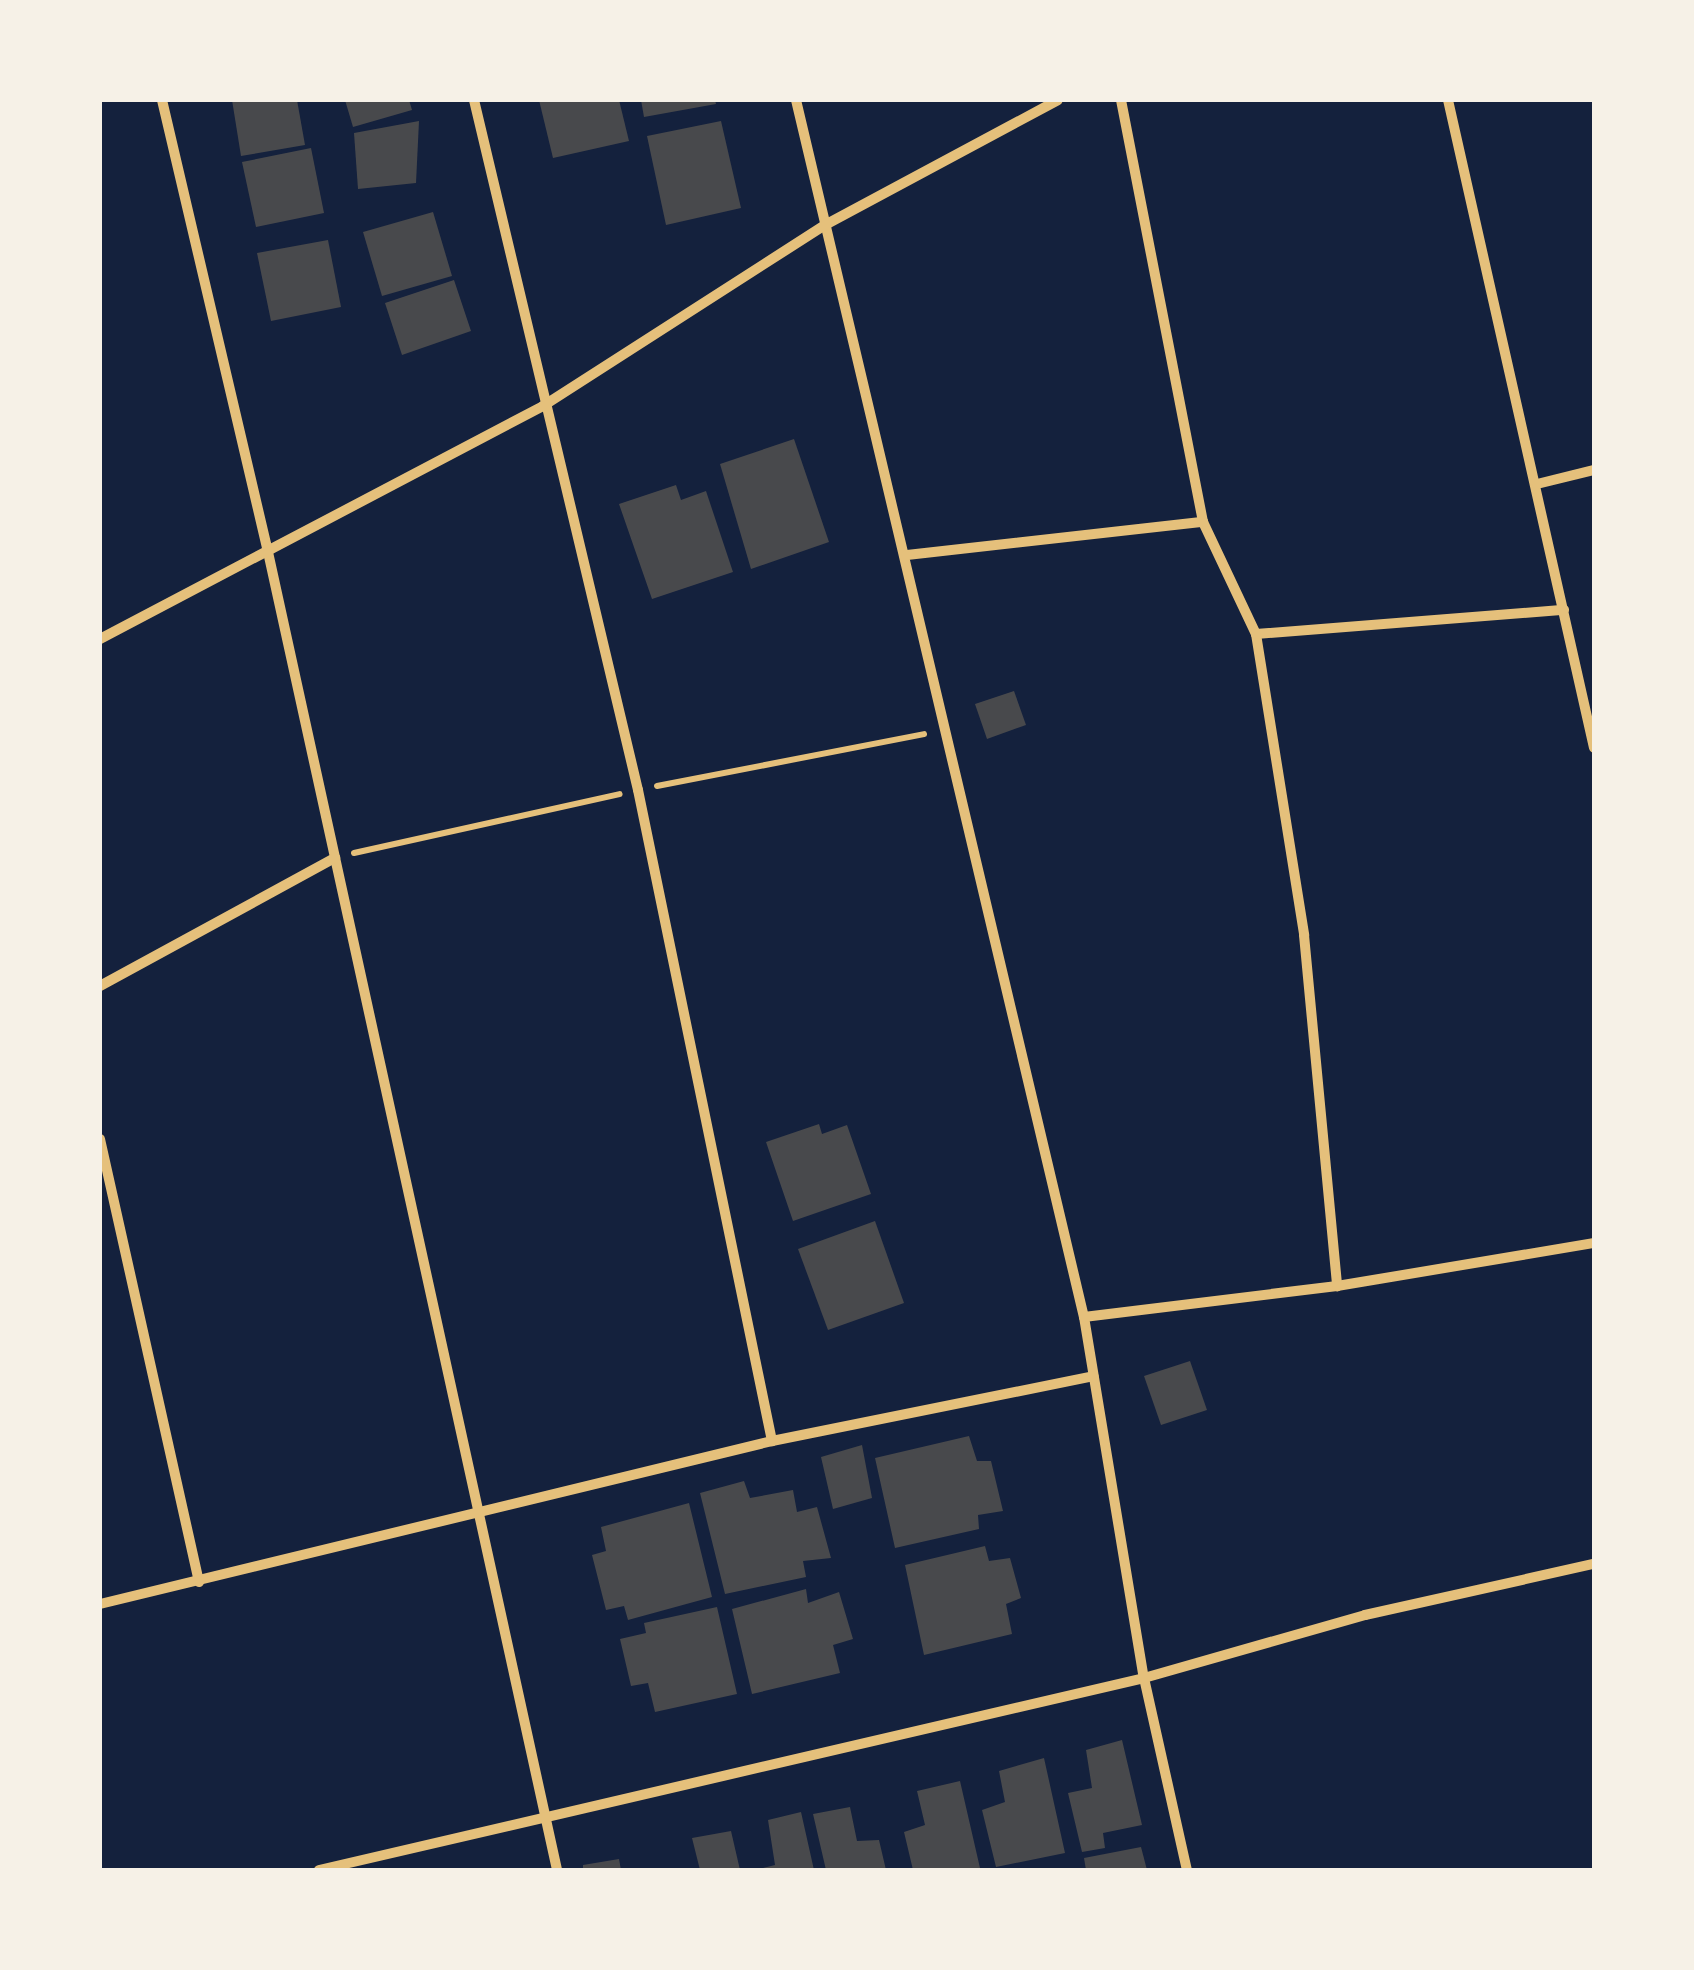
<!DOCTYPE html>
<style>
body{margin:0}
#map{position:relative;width:1694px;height:1970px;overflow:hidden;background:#14213d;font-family:Overpass,sans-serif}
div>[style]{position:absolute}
.building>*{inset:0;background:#48494c}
.path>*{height:6px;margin:-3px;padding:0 3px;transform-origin:3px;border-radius:3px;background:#e5c07b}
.minor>*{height:10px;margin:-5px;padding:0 5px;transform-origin:5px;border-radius:5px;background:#e5c07b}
span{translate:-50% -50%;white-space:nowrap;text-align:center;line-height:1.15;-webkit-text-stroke:8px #f6f1e7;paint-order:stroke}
.frame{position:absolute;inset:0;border:102px solid #f6f1e7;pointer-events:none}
</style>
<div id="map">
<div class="building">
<div style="clip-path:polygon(232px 100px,297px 100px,305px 145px,241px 156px)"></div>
<div style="clip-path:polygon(345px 100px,409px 100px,412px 110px,353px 127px)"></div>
<div style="clip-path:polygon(539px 100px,619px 100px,629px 141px,553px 158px)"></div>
<div style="clip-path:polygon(641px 100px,715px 100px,716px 104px,644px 117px)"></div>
<div style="clip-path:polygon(419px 121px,416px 183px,358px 189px,354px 133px)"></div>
<div style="clip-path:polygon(721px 121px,741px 208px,666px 225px,647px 136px)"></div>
<div style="clip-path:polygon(311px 148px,324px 213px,256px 227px,242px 162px)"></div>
<div style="clip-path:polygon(433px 212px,452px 276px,382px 296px,363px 232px)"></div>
<div style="clip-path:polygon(328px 240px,341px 307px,271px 321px,257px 253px)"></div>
<div style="clip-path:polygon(454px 280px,471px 331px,402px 355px,385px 303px)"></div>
<div style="clip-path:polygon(794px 439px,829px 542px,751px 569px,720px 464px)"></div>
<div style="clip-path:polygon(676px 485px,681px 500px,706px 491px,733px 572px,652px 599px,619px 504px)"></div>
<div style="clip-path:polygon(1014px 691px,1026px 725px,987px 739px,975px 704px)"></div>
<div style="clip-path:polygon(819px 1124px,822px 1134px,847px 1125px,871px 1194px,793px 1221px,766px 1142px)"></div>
<div style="clip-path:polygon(875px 1221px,904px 1303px,828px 1330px,798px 1249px)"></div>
<div style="clip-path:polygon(1190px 1361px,1207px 1410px,1161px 1425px,1144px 1376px)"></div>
<div style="clip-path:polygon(969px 1436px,977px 1461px,991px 1461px,1003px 1511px,978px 1515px,979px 1529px,895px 1548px,875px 1458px)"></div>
<div style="clip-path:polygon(862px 1445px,872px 1498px,833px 1509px,821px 1457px)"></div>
<div style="clip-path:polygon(744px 1481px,750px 1498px,793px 1490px,797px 1512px,817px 1507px,831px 1558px,803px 1561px,806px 1577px,725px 1594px,700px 1493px)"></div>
<div style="clip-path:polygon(689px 1503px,712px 1597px,628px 1620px,624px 1606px,606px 1610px,592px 1555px,606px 1551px,601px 1527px)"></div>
<div style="clip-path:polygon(985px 1546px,989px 1561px,1010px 1558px,1021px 1598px,1006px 1604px,1012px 1634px,924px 1655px,905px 1565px)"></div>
<div style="clip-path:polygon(806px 1589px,808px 1603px,839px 1592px,853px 1639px,833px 1645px,840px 1673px,752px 1694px,732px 1609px)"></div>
<div style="clip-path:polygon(717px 1607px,737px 1694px,655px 1712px,648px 1683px,631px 1686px,620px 1639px,646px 1633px,644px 1623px)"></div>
<div style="clip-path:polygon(1122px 1740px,1142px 1825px,1103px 1833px,1105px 1848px,1082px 1852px,1068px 1793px,1092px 1788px,1086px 1750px)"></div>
<div style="clip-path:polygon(1044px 1758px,1065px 1853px,996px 1867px,982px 1810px,1005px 1802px,999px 1771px)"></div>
<div style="clip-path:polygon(960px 1781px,980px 1868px,913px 1870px,904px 1832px,925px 1825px,917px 1791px)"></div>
<div style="clip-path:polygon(850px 1807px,857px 1841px,879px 1840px,886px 1870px,826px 1870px,813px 1814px)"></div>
<div style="clip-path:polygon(801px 1812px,814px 1870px,755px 1870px,775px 1865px,768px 1820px)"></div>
<div style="clip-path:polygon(731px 1831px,740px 1870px,700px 1870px,692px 1838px)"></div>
<div style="clip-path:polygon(1141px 1847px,1147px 1870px,1086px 1870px,1084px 1858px)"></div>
<div style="clip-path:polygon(619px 1859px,621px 1870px,583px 1870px,583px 1865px)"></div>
</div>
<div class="path">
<div style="left:657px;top:786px;width:272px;rotate:-11deg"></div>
<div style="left:354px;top:853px;width:272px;rotate:-12.5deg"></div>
</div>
<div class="minor">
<div style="left:162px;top:100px;width:464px;rotate:76.8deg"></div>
<div style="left:268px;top:552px;width:1349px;rotate:77.63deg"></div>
<div style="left:474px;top:100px;width:709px;rotate:76.63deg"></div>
<div style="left:638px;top:790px;width:665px;rotate:78.37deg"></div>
<div style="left:796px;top:100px;width:1251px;rotate:76.69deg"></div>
<div style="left:1084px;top:1317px;width:366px;rotate:80.6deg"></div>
<div style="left:1144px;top:1678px;width:197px;rotate:77.4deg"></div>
<div style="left:1121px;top:100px;width:430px;rotate:79deg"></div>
<div style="left:1203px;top:522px;width:124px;rotate:64.7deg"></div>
<div style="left:1256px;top:634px;width:305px;rotate:80.9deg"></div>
<div style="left:1304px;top:935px;width:353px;rotate:84.6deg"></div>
<div style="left:1448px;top:100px;width:664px;rotate:77.3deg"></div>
<div style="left:1537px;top:484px;width:59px;rotate:-13.8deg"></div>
<div style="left:907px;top:555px;width:298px;rotate:-6.4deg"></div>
<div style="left:1256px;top:634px;width:309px;rotate:-4.5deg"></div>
<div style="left:100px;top:639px;width:501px;rotate:-27.74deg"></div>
<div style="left:543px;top:406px;width:335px;rotate:-32.7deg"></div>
<div style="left:825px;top:225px;width:264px;rotate:-28.2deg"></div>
<div style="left:100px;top:986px;width:268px;rotate:-28.6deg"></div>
<div style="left:100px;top:1139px;width:454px;rotate:77.4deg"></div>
<div style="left:1084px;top:1317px;width:255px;rotate:-7deg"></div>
<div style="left:1337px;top:1286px;width:261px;rotate:-9.5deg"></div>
<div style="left:100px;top:1604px;width:691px;rotate:-13.63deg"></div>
<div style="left:772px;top:1441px;width:328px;rotate:-11.4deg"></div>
<div style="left:319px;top:1870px;width:847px;rotate:-13.1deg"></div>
<div style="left:1144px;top:1678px;width:230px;rotate:-15.9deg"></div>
<div style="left:1365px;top:1615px;width:235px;rotate:-12.6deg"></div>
</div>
<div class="frame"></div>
</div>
